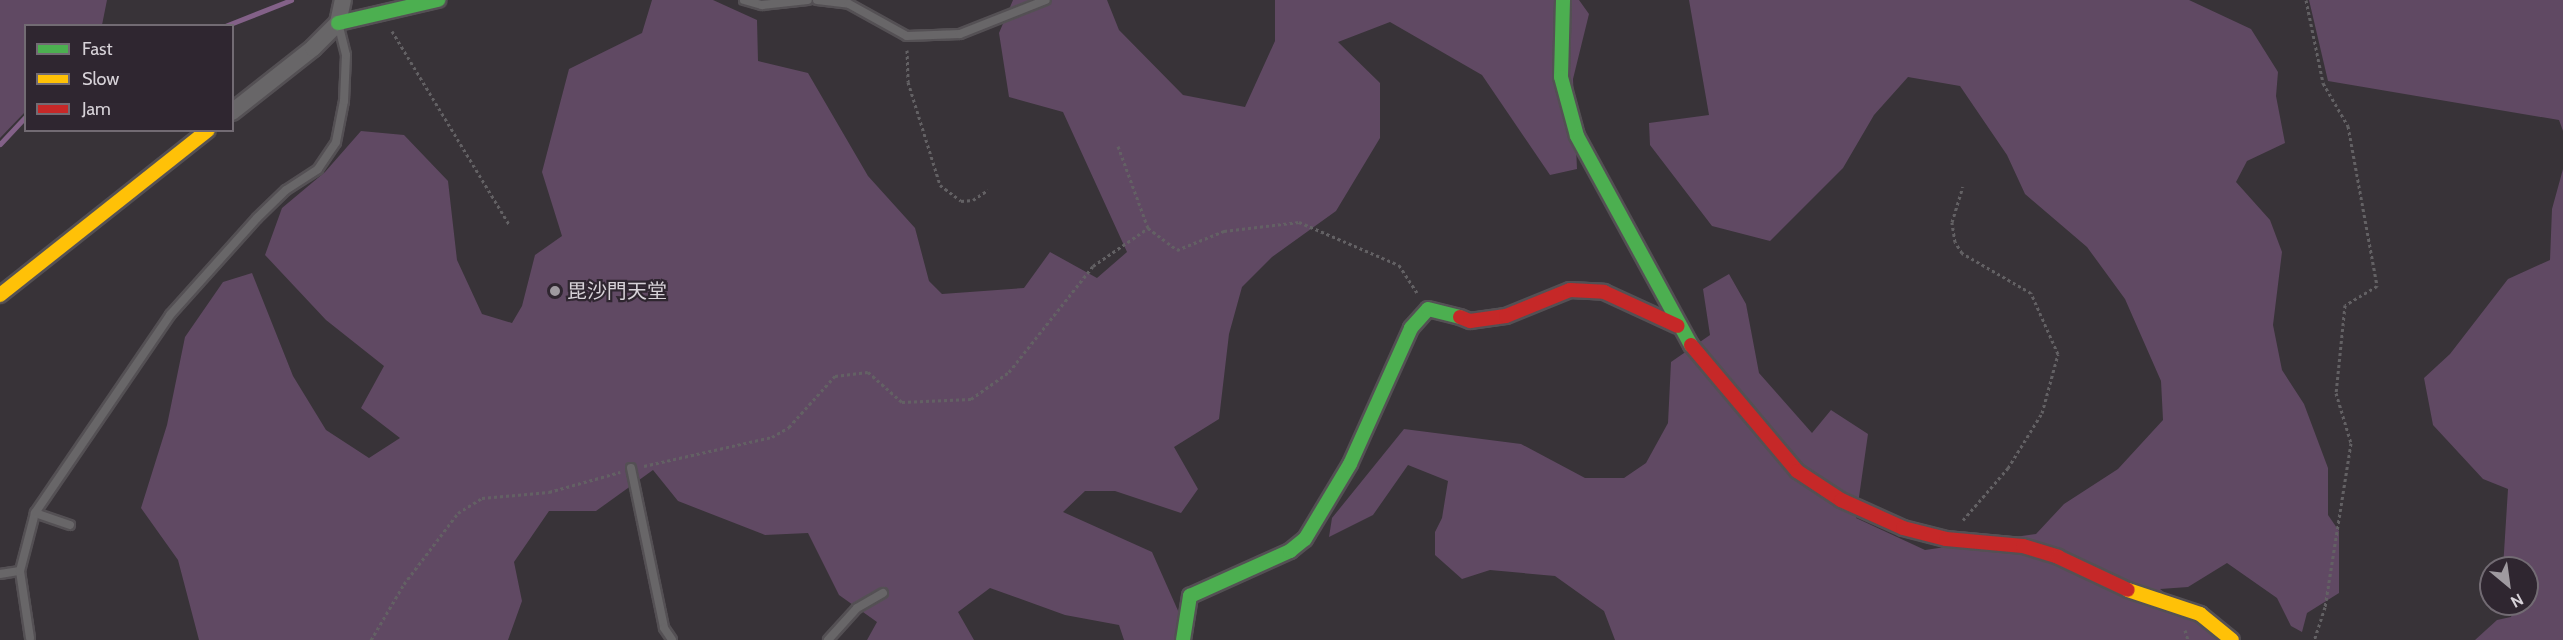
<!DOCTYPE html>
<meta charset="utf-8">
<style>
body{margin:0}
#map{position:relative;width:2563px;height:640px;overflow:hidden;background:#383338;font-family:Cabin,"Noto Sans JP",sans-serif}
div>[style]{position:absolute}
.green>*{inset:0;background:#604963}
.stream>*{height:5px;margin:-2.5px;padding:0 2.5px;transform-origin:2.5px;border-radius:2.5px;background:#836188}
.path>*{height:3px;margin-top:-1.5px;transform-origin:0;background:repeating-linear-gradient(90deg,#636164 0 3px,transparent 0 6px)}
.roads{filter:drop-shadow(2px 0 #545054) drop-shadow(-2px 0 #545054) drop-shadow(0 2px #545054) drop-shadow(0 -2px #545054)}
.lane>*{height:8px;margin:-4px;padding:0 4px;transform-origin:4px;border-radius:4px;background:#686668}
.street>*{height:16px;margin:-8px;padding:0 8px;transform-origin:8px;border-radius:8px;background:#686668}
.fast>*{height:14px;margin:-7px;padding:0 7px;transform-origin:7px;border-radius:7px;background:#4caf50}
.slow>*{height:14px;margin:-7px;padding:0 7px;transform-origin:7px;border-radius:7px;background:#ffc107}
.jam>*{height:14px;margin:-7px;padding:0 7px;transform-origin:7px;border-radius:7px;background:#c62828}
.dots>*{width:16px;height:16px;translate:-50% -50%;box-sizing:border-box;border:3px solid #2f2630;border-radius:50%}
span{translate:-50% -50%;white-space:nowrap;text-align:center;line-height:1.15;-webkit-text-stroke:4.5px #2f2630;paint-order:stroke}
.poi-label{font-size:20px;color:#d7d2d8}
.left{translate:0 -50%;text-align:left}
.legend{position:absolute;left:24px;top:24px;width:210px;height:108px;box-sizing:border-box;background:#2f2630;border:2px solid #726b73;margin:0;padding:8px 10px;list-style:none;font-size:18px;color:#d7d2d8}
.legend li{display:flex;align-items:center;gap:12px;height:30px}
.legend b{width:30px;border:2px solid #726b73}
.north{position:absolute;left:2479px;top:556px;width:60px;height:60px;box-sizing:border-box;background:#2f2630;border:2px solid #726b73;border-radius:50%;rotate:151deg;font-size:16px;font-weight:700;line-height:24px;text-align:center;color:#d7d2d8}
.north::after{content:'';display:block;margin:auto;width:21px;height:27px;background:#9f9aa0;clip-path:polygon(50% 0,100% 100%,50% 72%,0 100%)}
</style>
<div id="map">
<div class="green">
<div style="clip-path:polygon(0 0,107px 0,102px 25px,26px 26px,25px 112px,0 138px)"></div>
<div style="clip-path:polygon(652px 0,713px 0,757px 20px,758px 61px,808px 73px,868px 176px,915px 228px,929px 281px,942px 294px,1024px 288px,1050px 252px,1097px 278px,1127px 252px,1063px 112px,1009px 97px,999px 33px,1013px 0,1107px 0,1119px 30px,1183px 95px,1245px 107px,1275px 41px,1275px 0,1579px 0,1589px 14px,1573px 79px,1577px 169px,1550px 175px,1482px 75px,1390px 22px,1338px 42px,1380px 83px,1380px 138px,1336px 211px,1272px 257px,1242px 287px,1229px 334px,1219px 419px,1174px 447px,1198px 489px,1181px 513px,1115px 491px,1085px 491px,1063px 512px,1152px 552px,1191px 640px,1124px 640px,1119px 625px,1065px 615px,990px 588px,958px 612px,974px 640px,867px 640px,877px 622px,839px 595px,808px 533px,765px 535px,678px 501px,653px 470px,596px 511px,549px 511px,514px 562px,522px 601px,508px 640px,199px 640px,178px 560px,141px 508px,167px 425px,185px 337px,223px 282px,252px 273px,293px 376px,326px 430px,369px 458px,400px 438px,361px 408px,384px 366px,326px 320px,265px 255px,282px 208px,325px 172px,361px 131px,404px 135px,448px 181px,457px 260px,482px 314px,512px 323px,522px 306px,535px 255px,562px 236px,542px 172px,569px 69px,642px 33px)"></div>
<div style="clip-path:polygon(1689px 0,2189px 0,2251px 29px,2278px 72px,2276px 96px,2285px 143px,2247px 161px,2236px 182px,2270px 220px,2282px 252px,2273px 325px,2282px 370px,2304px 404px,2328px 468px,2328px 515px,2339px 531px,2339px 593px,2307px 613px,2302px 632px,2291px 626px,2277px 598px,2227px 563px,2188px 587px,2160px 589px,2223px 640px,1615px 640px,1604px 611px,1555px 576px,1490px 570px,1462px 579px,1435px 555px,1435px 532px,1442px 518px,1448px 481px,1408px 465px,1373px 515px,1329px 537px,1332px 518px,1404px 429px,1521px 444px,1585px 478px,1624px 478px,1646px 463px,1668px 423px,1671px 362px,1710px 335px,1703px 289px,1729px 274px,1746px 304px,1759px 373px,1812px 433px,1831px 410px,1868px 434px,1856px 518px,1925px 550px,2036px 534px,2064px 504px,2118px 469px,2163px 420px,2161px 381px,2125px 299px,2087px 247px,2025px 194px,2007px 155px,1960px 86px,1908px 77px,1874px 115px,1843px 168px,1770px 241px,1712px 226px,1650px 145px,1649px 123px,1709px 115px)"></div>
<div style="clip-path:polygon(2309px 0,2563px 0,2563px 131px,2559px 120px,2328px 81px)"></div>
<div style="clip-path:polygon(2563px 169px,2563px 640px,2475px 640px,2497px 620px,2511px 617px,2516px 604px,2527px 604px,2527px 568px,2503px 568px,2508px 489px,2483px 479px,2433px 425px,2424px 378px,2450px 354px,2508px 279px,2550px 260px,2552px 209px)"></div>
</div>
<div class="stream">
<div style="left:225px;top:26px;width:71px;rotate:-21.5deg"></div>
<div style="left:0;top:144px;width:38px;rotate:-47deg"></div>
</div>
<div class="path">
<div style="left:2306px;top:0;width:85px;rotate:78.4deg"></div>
<div style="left:2323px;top:83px;width:50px;rotate:59.8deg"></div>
<div style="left:2348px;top:126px;width:163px;rotate:79.7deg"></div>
<div style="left:2377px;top:286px;width:37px;rotate:149deg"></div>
<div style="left:2345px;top:305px;width:88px;rotate:95.8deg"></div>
<div style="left:2336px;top:393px;width:52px;rotate:73.3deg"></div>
<div style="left:2351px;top:443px;width:166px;rotate:99deg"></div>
<div style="left:2325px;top:607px;width:35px;rotate:108deg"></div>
<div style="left:392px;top:31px;width:226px;rotate:58.8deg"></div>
<div style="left:907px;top:50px;width:32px;rotate:88deg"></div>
<div style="left:908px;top:82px;width:108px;rotate:72.7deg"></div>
<div style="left:940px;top:185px;width:26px;rotate:37deg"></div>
<div style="left:961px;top:201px;width:12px;rotate:-5deg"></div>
<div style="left:973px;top:200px;width:18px;rotate:-34deg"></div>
<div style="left:1118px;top:146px;width:87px;rotate:69.9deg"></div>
<div style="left:1148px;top:228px;width:36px;rotate:37deg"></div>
<div style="left:1177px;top:250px;width:51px;rotate:-22deg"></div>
<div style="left:1224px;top:231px;width:76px;rotate:-6.8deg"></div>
<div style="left:1299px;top:222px;width:109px;rotate:23.3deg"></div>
<div style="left:1399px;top:265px;width:33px;rotate:57deg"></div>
<div style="left:644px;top:466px;width:131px;rotate:-12.8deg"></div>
<div style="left:772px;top:437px;width:20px;rotate:-30deg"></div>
<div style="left:789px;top:427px;width:69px;rotate:-48deg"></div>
<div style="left:835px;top:376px;width:33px;rotate:-7deg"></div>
<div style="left:868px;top:372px;width:45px;rotate:41.4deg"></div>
<div style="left:902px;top:402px;width:69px;rotate:-2.5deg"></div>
<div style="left:971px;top:399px;width:47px;rotate:-35.4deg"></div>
<div style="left:1009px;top:372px;width:135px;rotate:-51.6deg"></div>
<div style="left:1093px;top:266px;width:67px;rotate:-34.6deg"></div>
<div style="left:1963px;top:520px;width:69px;rotate:-49.1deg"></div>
<div style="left:2008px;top:468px;width:65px;rotate:-58.3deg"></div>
<div style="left:2042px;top:413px;width:61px;rotate:-74.8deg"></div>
<div style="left:2058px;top:354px;width:67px;rotate:-113.9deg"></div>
<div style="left:2031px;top:293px;width:80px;rotate:-149.9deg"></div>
<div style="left:1962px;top:253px;width:13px;rotate:-122deg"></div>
<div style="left:1955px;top:242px;width:20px;rotate:-99deg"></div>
<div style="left:1952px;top:222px;width:37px;rotate:-73deg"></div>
<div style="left:2185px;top:630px;width:10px;rotate:73deg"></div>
<div style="left:371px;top:640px;width:65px;rotate:-59.5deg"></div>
<div style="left:404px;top:584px;width:89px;rotate:-52.7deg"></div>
<div style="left:458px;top:513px;width:28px;rotate:-32deg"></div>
<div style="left:482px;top:498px;width:67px;rotate:-5.1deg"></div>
<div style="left:549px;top:492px;width:74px;rotate:-15.7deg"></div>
</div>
<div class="roads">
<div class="lane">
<div style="left:744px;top:0;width:19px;rotate:16deg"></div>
<div style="left:762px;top:5px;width:46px;rotate:-6.2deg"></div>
<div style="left:817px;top:0;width:32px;rotate:7deg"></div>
<div style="left:849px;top:4px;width:66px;rotate:28.9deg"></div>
<div style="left:907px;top:36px;width:53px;rotate:-2.2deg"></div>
<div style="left:960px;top:34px;width:92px;rotate:-21.6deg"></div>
<div style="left:631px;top:468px;width:163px;rotate:78.3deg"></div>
<div style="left:664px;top:628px;width:14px;rotate:56deg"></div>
<div style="left:35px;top:513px;width:37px;rotate:19deg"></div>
<div style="left:0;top:574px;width:20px;rotate:-9deg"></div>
<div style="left:30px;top:638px;width:68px;rotate:-98.5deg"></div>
<div style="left:20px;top:571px;width:60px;rotate:-75.5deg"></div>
<div style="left:35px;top:513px;width:240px;rotate:-55.7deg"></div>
<div style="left:170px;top:315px;width:130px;rotate:-48.1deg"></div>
<div style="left:257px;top:218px;width:40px;rotate:-44deg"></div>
<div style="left:286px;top:190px;width:38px;rotate:-33deg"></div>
<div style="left:318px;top:169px;width:32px;rotate:-56deg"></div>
<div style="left:336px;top:142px;width:42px;rotate:-79deg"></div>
<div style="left:344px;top:101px;width:46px;rotate:-87.5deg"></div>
<div style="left:346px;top:55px;width:33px;rotate:-104deg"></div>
<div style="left:828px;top:640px;width:43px;rotate:-47.8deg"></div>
<div style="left:857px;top:608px;width:30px;rotate:-30deg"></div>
</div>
<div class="street">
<div style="left:232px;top:112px;width:103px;rotate:-38.3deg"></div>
<div style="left:313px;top:48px;width:35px;rotate:-45deg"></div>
<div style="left:338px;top:23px;width:24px;rotate:-78deg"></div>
</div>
<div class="fast">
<div style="left:1563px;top:0;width:77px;rotate:91.5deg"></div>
<div style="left:1561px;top:77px;width:61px;rotate:74.8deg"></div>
<div style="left:1577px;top:136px;width:238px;rotate:61.4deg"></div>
<div style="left:338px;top:23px;width:103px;rotate:-13deg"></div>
<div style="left:1183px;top:640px;width:45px;rotate:-81deg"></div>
<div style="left:1190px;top:596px;width:110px;rotate:-24.2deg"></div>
<div style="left:1290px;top:551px;width:19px;rotate:-39deg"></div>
<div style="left:1305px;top:539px;width:87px;rotate:-59deg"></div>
<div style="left:1350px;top:464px;width:149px;rotate:-65.8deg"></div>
<div style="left:1411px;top:328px;width:25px;rotate:-48deg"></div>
<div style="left:1428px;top:309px;width:33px;rotate:14deg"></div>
</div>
<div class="slow">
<div style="left:0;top:295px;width:265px;rotate:-38.4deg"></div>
<div style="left:2128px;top:590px;width:76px;rotate:18.4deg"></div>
<div style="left:2200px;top:614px;width:41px;rotate:39.1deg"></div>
</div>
<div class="jam">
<div style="left:1460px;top:317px;width:11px;rotate:22deg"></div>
<div style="left:1470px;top:321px;width:36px;rotate:-8deg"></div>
<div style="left:1506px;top:316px;width:69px;rotate:-22.1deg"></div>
<div style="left:1570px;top:290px;width:34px;rotate:3deg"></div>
<div style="left:1604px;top:292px;width:81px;rotate:24.7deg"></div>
<div style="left:1691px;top:345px;width:165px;rotate:49.9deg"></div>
<div style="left:1797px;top:471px;width:53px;rotate:33.4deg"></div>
<div style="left:1841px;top:500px;width:68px;rotate:24.3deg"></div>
<div style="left:1903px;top:528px;width:44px;rotate:14.3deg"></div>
<div style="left:1946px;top:539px;width:77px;rotate:5.2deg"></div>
<div style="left:2023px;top:546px;width:37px;rotate:17deg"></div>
<div style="left:2058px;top:557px;width:77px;rotate:25.2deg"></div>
</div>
</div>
<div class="dots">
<div style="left:555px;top:291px;background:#9f9aa0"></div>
</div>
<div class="poi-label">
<span class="left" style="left:567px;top:291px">毘沙門天堂</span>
</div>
<ul class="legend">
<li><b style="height:8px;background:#4caf50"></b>Fast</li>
<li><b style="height:8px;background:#ffc107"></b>Slow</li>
<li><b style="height:8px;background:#c62828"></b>Jam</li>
</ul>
<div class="north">N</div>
</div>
